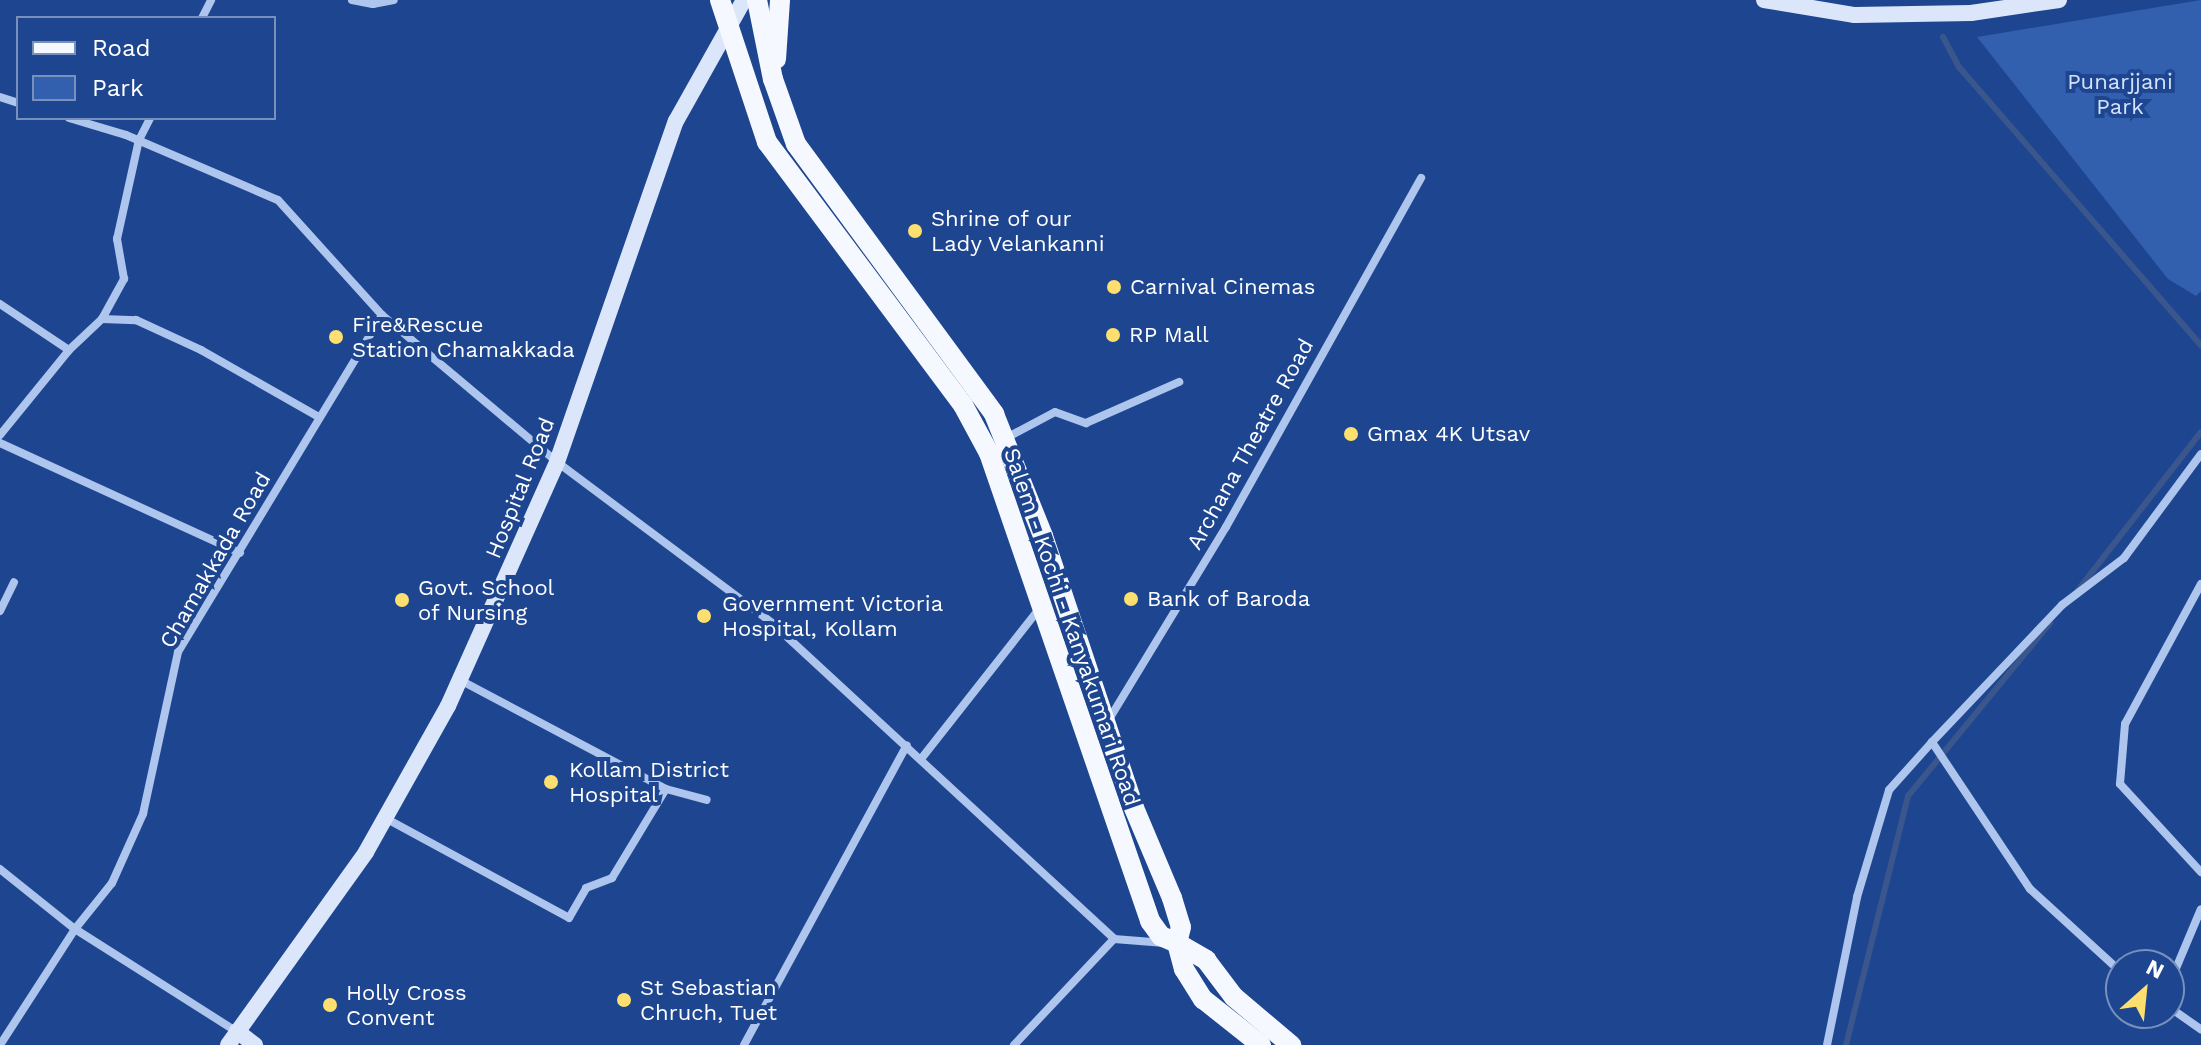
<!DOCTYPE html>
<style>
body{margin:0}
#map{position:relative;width:2201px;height:1045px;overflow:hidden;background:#1e4690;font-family:"Work Sans",sans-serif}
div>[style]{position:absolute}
.green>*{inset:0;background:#325fae}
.stream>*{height:6px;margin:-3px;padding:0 3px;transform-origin:3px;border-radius:3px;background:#3a568c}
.street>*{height:8px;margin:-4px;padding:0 4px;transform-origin:4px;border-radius:4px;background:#aec5ed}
.secondary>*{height:16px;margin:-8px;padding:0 8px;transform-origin:8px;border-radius:8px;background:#dbe6fa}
.primary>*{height:20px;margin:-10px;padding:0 10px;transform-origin:10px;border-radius:10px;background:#f5f8ff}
.dots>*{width:22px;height:22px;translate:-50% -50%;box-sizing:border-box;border:4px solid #1e4690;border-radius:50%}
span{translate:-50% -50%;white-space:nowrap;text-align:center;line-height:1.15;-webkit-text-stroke:8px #1e4690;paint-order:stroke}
.park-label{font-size:22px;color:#d4e2fa}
.poi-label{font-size:22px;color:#fff}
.left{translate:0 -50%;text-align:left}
.street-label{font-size:22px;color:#fff}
.legend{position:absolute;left:16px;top:16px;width:260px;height:104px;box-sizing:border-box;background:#1e4690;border:2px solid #7890bc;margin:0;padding:10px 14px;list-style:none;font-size:24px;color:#fff}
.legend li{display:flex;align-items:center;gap:16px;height:40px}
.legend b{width:40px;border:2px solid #7890bc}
.north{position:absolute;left:2105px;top:949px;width:80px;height:80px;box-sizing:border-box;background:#1e4690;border:2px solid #7890bc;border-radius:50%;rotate:27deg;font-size:22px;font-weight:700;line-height:32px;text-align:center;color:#fff}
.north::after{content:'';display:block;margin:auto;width:28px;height:36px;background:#fcdf6e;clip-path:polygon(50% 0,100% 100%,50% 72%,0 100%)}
</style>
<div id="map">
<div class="green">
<div style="clip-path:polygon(2201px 0,2201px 291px,2196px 296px,2168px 279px,1977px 37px)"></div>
</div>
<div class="stream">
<div style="left:1943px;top:37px;width:34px;rotate:62deg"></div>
<div style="left:1959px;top:67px;width:369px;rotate:49deg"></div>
<div style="left:2078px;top:590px;width:200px;rotate:-52.1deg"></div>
<div style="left:1846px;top:1045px;width:257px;rotate:-76deg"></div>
<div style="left:1908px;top:796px;width:224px;rotate:-50.6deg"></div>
</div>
<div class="street">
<div style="left:352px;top:0;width:21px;rotate:11deg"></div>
<div style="left:373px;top:4px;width:21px;rotate:-11deg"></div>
<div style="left:202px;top:18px;width:20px;rotate:-63deg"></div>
<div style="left:0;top:97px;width:19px;rotate:18deg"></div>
<div style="left:69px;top:118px;width:59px;rotate:16.6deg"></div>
<div style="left:126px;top:135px;width:165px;rotate:23.2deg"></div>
<div style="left:278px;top:200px;width:155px;rotate:47.9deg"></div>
<div style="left:382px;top:315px;width:229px;rotate:40deg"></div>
<div style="left:557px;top:462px;width:269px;rotate:36.8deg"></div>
<div style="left:772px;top:623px;width:466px;rotate:42.7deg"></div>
<div style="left:1114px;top:939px;width:51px;rotate:4.5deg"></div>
<div style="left:0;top:304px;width:83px;rotate:33.7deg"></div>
<div style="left:102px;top:319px;width:34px;rotate:2deg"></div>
<div style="left:136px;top:320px;width:72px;rotate:24.8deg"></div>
<div style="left:201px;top:350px;width:136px;rotate:29.6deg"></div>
<div style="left:0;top:435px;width:109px;rotate:-50.9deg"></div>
<div style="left:69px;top:350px;width:45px;rotate:-43.2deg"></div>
<div style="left:102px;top:319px;width:46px;rotate:-61.2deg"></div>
<div style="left:124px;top:279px;width:41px;rotate:-99.9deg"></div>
<div style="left:117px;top:239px;width:101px;rotate:-77.5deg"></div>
<div style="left:139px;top:140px;width:25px;rotate:-63deg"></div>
<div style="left:1006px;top:438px;width:55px;rotate:-28deg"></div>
<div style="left:1055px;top:412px;width:33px;rotate:20deg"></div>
<div style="left:1086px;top:423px;width:102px;rotate:-23.8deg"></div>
<div style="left:0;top:443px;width:264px;rotate:24.6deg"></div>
<div style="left:2201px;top:584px;width:159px;rotate:118.5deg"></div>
<div style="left:2125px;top:724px;width:60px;rotate:94.8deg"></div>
<div style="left:2120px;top:784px;width:120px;rotate:47.4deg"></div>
<div style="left:0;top:611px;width:32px;rotate:-64deg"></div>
<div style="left:460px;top:680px;width:233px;rotate:27.9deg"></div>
<div style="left:1108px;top:721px;width:227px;rotate:-58.7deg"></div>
<div style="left:1226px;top:527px;width:400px;rotate:-60.8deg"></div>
<div style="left:921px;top:759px;width:191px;rotate:-51.8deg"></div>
<div style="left:387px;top:819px;width:207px;rotate:28.5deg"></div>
<div style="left:569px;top:918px;width:34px;rotate:-60deg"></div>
<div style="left:586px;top:888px;width:28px;rotate:-21deg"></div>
<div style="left:612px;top:878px;width:104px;rotate:-58.8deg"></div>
<div style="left:666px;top:789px;width:42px;rotate:15deg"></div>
<div style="left:0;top:869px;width:96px;rotate:38.7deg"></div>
<div style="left:75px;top:929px;width:191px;rotate:32.4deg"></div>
<div style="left:2121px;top:972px;width:123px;rotate:-137.6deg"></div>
<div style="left:2030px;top:889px;width:177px;rotate:-123.7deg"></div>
<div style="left:1932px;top:742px;width:189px;rotate:-46.5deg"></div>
<div style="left:2062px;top:605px;width:78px;rotate:-37.2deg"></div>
<div style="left:2124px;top:558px;width:129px;rotate:-53.5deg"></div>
<div style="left:2169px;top:985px;width:82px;rotate:-67.2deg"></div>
<div style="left:2169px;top:1007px;width:39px;rotate:35deg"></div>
<div style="left:0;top:1045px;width:138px;rotate:-57.1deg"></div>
<div style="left:75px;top:929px;width:59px;rotate:-51.2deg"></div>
<div style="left:112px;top:883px;width:76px;rotate:-65.8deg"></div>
<div style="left:143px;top:814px;width:166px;rotate:-77.8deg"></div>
<div style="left:178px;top:652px;width:394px;rotate:-58.8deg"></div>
<div style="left:744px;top:1045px;width:341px;rotate:-61.5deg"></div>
<div style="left:1014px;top:1045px;width:146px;rotate:-46.7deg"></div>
<div style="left:1827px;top:1045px;width:151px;rotate:-78.5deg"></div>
<div style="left:1857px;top:897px;width:112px;rotate:-73.3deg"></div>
<div style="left:1889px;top:790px;width:64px;rotate:-48.1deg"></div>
</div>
<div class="secondary">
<div style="left:1764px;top:0;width:92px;rotate:9.4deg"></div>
<div style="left:1855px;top:15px;width:116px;rotate:-1deg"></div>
<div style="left:1971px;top:13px;width:89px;rotate:-8.4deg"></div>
<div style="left:237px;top:1031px;width:23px;rotate:38deg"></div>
<div style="left:228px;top:1045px;width:237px;rotate:-54.4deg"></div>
<div style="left:366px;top:852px;width:167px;rotate:-60.7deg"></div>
<div style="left:448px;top:706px;width:267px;rotate:-65.9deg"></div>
<div style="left:557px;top:462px;width:361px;rotate:-70.8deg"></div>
<div style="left:676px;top:121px;width:139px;rotate:-60.7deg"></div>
</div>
<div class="primary">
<div style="left:720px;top:0;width:150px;rotate:71.7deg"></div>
<div style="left:767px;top:142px;width:328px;rotate:53.3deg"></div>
<div style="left:963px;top:405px;width:55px;rotate:61.6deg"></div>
<div style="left:989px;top:453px;width:495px;rotate:71deg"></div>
<div style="left:1150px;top:921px;width:19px;rotate:54deg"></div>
<div style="left:1161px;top:936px;width:17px;rotate:24deg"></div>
<div style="left:1177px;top:943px;width:27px;rotate:75deg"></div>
<div style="left:1184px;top:969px;width:36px;rotate:58deg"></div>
<div style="left:1203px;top:999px;width:74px;rotate:38.4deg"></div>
<div style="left:757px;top:0;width:81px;rotate:78.6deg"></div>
<div style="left:773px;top:79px;width:69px;rotate:70.5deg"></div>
<div style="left:796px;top:144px;width:335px;rotate:53.7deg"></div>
<div style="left:994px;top:414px;width:131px;rotate:68.1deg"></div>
<div style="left:1043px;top:536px;width:287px;rotate:71.5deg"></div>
<div style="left:1134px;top:808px;width:98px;rotate:67.1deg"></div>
<div style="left:1172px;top:898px;width:30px;rotate:73deg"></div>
<div style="left:1181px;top:927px;width:16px;rotate:104deg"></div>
<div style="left:1177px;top:943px;width:34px;rotate:30deg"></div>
<div style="left:1206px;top:960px;width:46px;rotate:52.9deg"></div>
<div style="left:1234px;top:997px;width:75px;rotate:40.1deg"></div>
<div style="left:776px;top:59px;width:59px;rotate:-86.1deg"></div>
</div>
<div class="dots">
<div style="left:915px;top:231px;background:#fcdf6e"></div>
<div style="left:1114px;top:287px;background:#fcdf6e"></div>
<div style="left:1113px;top:335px;background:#fcdf6e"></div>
<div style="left:336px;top:337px;background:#fcdf6e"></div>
<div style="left:1351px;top:434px;background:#fcdf6e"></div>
<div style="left:1131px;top:599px;background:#fcdf6e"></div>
<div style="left:402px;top:600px;background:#fcdf6e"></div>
<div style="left:704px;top:616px;background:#fcdf6e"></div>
<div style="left:551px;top:782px;background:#fcdf6e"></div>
<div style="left:624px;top:1000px;background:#fcdf6e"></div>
<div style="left:330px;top:1005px;background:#fcdf6e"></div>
</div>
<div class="park-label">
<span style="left:2120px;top:94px">Punarjjani<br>Park</span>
</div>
<div class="poi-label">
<span class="left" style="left:931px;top:231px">Shrine of our<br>Lady Velankanni</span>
<span class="left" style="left:1130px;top:287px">Carnival Cinemas</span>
<span class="left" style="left:352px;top:337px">Fire&amp;Rescue<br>Station Chamakkada</span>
<span class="left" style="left:1129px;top:335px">RP Mall</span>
<span class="left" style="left:1367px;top:434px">Gmax 4K Utsav</span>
<span class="left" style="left:418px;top:600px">Govt. School<br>of Nursing</span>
<span class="left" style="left:1147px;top:599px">Bank of Baroda</span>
<span class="left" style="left:722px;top:616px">Government Victoria<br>Hospital, Kollam</span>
<span class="left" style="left:569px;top:782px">Kollam District<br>Hospital</span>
<span class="left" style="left:640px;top:1000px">St Sebastian<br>Chruch, Tuet</span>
<span class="left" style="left:346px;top:1005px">Holly Cross<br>Convent</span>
</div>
<div class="street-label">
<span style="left:1250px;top:444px;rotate:-61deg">Archana Theatre Road</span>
<span style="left:520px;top:488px;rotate:-68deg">Hospital Road</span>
<span style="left:215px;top:560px;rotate:-60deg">Chamakkada Road</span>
<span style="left:1072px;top:627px;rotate:71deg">Salem - Kochi - Kanyakumari Road</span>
</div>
<ul class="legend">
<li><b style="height:10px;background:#f5f8ff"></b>Road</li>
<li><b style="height:22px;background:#325fae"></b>Park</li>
</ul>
<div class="north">N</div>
</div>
